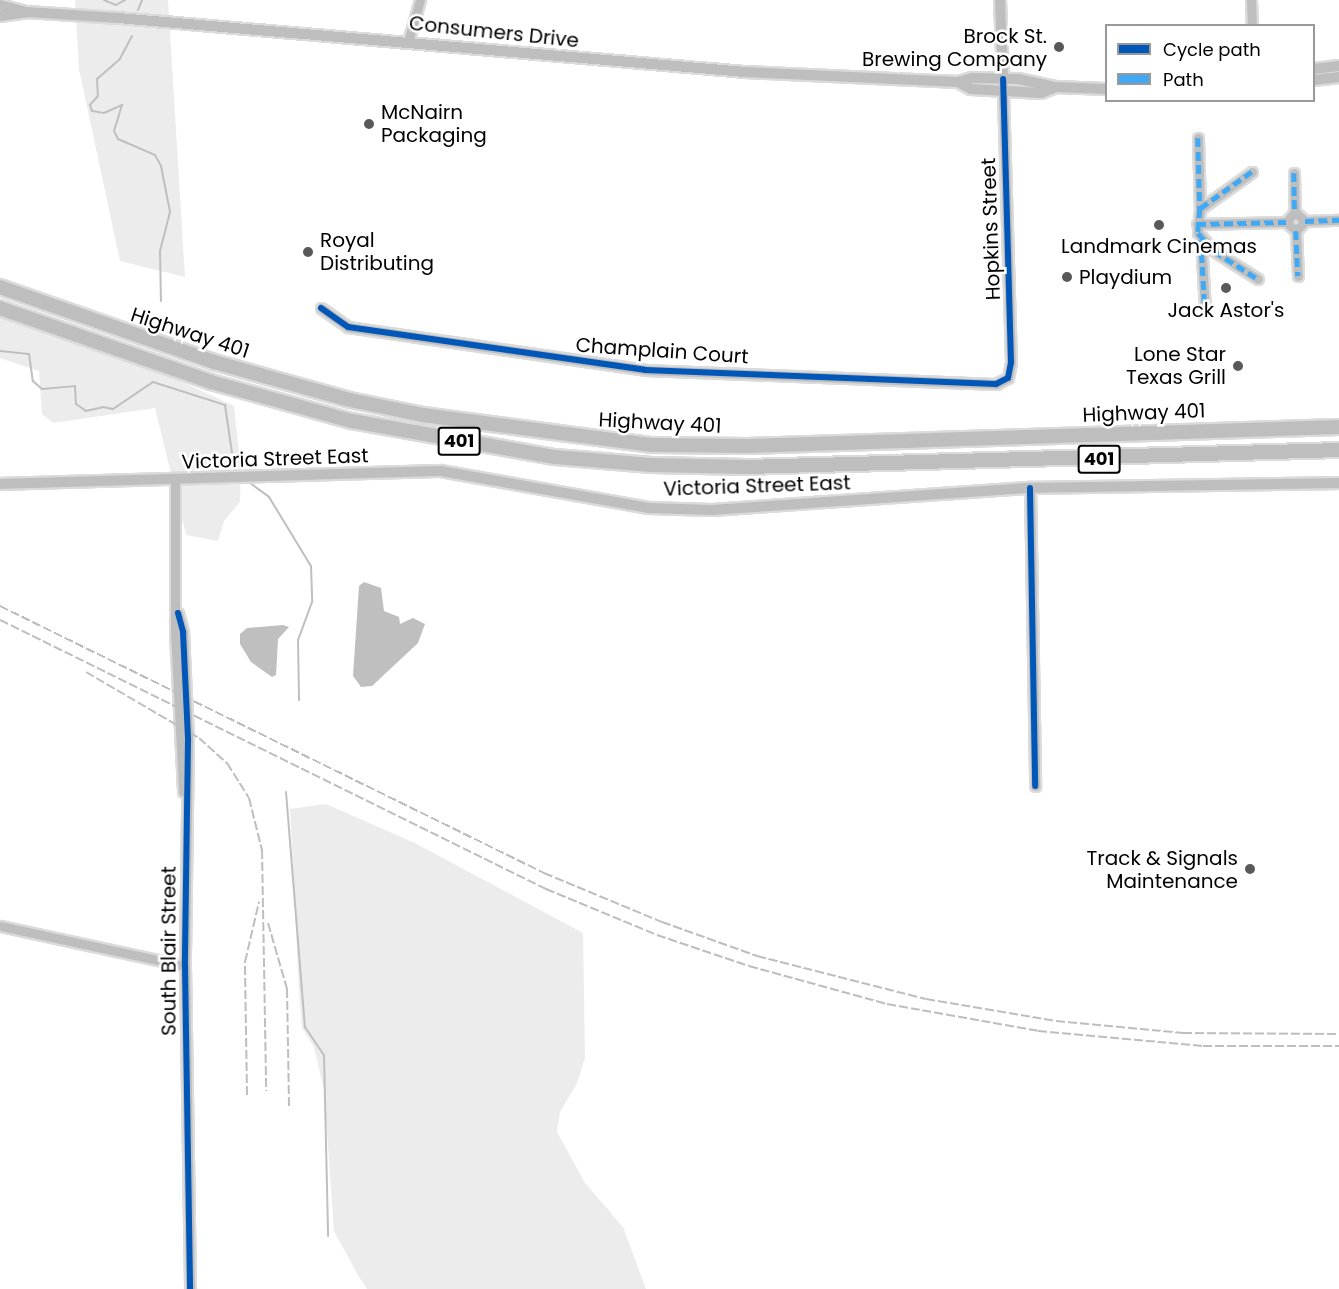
<!DOCTYPE html>
<style>
body{margin:0}
#map{position:relative;width:1339px;height:1289px;overflow:hidden;background:#fff;font-family:Poppins,sans-serif}
div>[style]{position:absolute}
.green>*{inset:0;background:#ececec}
.water>*{inset:0;background:#bfbfbf}
.stream>*{height:2px;margin:-1px;padding:0 1px;transform-origin:1px;border-radius:1px;background:#bfbfbf}
.roads{filter:drop-shadow(2px 0 #dbdbdb) drop-shadow(-2px 0 #dbdbdb) drop-shadow(0 2px #dbdbdb) drop-shadow(0 -2px #dbdbdb)}
.minor>*{height:9px;margin:-4.5px;padding:0 4.5px;transform-origin:4.5px;border-radius:4.5px;background:#bebebe}
.major>*{height:10px;margin:-5px;padding:0 5px;transform-origin:5px;border-radius:5px;background:#bebebe}
.highway>*{height:14px;margin:-7px;padding:0 7px;transform-origin:7px;border-radius:7px;background:#bebebe}
.rail>*{height:2px;margin-top:-1px;transform-origin:0;background:repeating-linear-gradient(90deg,#bebebe 0 9px,transparent 0 12px)}
.quiet>*{height:4.5px;margin-top:-2.25px;transform-origin:0;background:repeating-linear-gradient(90deg,#3fa9f5 0 9px,transparent 0 13.5px)}
.cycleway>*{height:6px;margin:-3px;padding:0 3px;transform-origin:3px;border-radius:3px;background:#0057b8}
.dots>*{width:16px;height:16px;translate:-50% -50%;box-sizing:border-box;border:3px solid #fff;border-radius:50%}
span{translate:-50% -50%;white-space:nowrap;text-align:center;line-height:1.15;-webkit-text-stroke:5px #fff;paint-order:stroke}
.shield-label span{padding:2px 4px;background:#fff;border:2px solid;border-radius:4px;-webkit-text-stroke-width:0}
.shield-label{font-size:18px;color:#000;font-weight:700}
.street-label{font-size:20px;color:#000}
.poi-label{font-size:20px;color:#000}
.right{translate:-100% -50%;text-align:right}
.left{translate:0 -50%;text-align:left}
.legend{position:absolute;left:1105px;top:24px;width:210px;height:78px;box-sizing:border-box;background:#fff;border:2px solid #999;margin:0;padding:8px 10px;list-style:none;font-size:18px;color:#000}
.legend li{display:flex;align-items:center;gap:12px;height:30px}
.legend b{width:30px;border:2px solid #999}
</style>
<div id="map">
<div class="green">
<div style="clip-path:polygon(75px 0,168px 0,185px 277px,120px 261px,79px 69px)"></div>
<div style="clip-path:polygon(0 316px,161px 372px,234px 406px,241px 470px,240px 502px,224px 521px,218px 541px,186px 535px,155px 408px,53px 423px,42px 414px,39px 371px,0 358px)"></div>
<div style="clip-path:polygon(326px 804px,415px 843px,583px 933px,585px 1058px,577px 1083px,560px 1112px,557px 1132px,585px 1183px,623px 1227px,646px 1289px,367px 1289px,359px 1277px,334px 1231px,324px 1090px,314px 1047px,302px 1028px,299px 992px,290px 809px)"></div>
</div>
<div class="water">
<div style="clip-path:polygon(364px 582px,381px 588px,384px 611px,399px 617px,400px 624px,413px 618px,425px 624px,418px 643px,372px 686px,361px 687px,353px 676px,359px 586px)"></div>
<div style="clip-path:polygon(283px 625px,289px 627px,278px 639px,276px 675px,272px 677px,251px 662px,240px 644px,240px 634px,247px 628px)"></div>
</div>
<div class="stream">
<div style="left:104px;top:0;width:13px;rotate:23deg"></div>
<div style="left:116px;top:5px;width:10px;rotate:-29deg"></div>
<div style="left:138px;top:10px;width:11px;rotate:-68deg"></div>
<div style="left:132px;top:36px;width:26px;rotate:118deg"></div>
<div style="left:120px;top:59px;width:30px;rotate:139deg"></div>
<div style="left:97px;top:79px;width:17px;rotate:87deg"></div>
<div style="left:98px;top:96px;width:12px;rotate:132deg"></div>
<div style="left:90px;top:105px;width:6px;rotate:72deg"></div>
<div style="left:92px;top:111px;width:12px;rotate:9deg"></div>
<div style="left:104px;top:113px;width:20px;rotate:-24deg"></div>
<div style="left:122px;top:105px;width:27px;rotate:107deg"></div>
<div style="left:114px;top:131px;width:9px;rotate:63deg"></div>
<div style="left:118px;top:139px;width:40px;rotate:23.4deg"></div>
<div style="left:155px;top:155px;width:13px;rotate:61deg"></div>
<div style="left:161px;top:166px;width:47px;rotate:78.9deg"></div>
<div style="left:170px;top:212px;width:40px;rotate:104.4deg"></div>
<div style="left:160px;top:251px;width:50px;rotate:88.9deg"></div>
<div style="left:0;top:351px;width:29px;rotate:6deg"></div>
<div style="left:29px;top:354px;width:27px;rotate:82deg"></div>
<div style="left:33px;top:381px;width:12px;rotate:42deg"></div>
<div style="left:42px;top:389px;width:33px;rotate:-5deg"></div>
<div style="left:75px;top:386px;width:18px;rotate:87deg"></div>
<div style="left:76px;top:404px;width:12px;rotate:35deg"></div>
<div style="left:86px;top:411px;width:17px;rotate:-13deg"></div>
<div style="left:103px;top:407px;width:10px;rotate:11deg"></div>
<div style="left:113px;top:409px;width:48px;rotate:-34deg"></div>
<div style="left:153px;top:382px;width:76px;rotate:17.7deg"></div>
<div style="left:225px;top:405px;width:63px;rotate:81.7deg"></div>
<div style="left:234px;top:467px;width:6px;rotate:51deg"></div>
<div style="left:250px;top:483px;width:24px;rotate:36deg"></div>
<div style="left:269px;top:497px;width:81px;rotate:58.7deg"></div>
<div style="left:311px;top:566px;width:36px;rotate:88deg"></div>
<div style="left:312px;top:602px;width:40px;rotate:110.2deg"></div>
<div style="left:298px;top:640px;width:60px;rotate:89deg"></div>
<div style="left:286px;top:792px;width:236px;rotate:85.4deg"></div>
<div style="left:305px;top:1027px;width:34px;rotate:56deg"></div>
<div style="left:324px;top:1055px;width:181px;rotate:88.7deg"></div>
</div>
<div class="roads">
<div class="minor">
<div style="left:1251px;top:0;width:26px;rotate:88deg"></div>
<div style="left:408px;top:42px;width:44px;rotate:-74.1deg"></div>
<div style="left:1198px;top:138px;width:71px;rotate:88.4deg"></div>
<div style="left:1252px;top:172px;width:64px;rotate:144.6deg"></div>
<div style="left:1200px;top:209px;width:24px;rotate:95deg"></div>
<div style="left:1198px;top:233px;width:24px;rotate:48deg"></div>
<div style="left:1214px;top:251px;width:52px;rotate:32.5deg"></div>
<div style="left:1294px;top:173px;width:39px;rotate:89deg"></div>
<div style="left:1305px;top:221px;width:34px;rotate:-2deg"></div>
<div style="left:1197px;top:224px;width:89px;rotate:-1.3deg"></div>
<div style="left:1296px;top:231px;width:13px;rotate:-138deg"></div>
<div style="left:1286px;top:222px;width:13px;rotate:-48deg"></div>
<div style="left:1295px;top:212px;width:13px;rotate:42deg"></div>
<div style="left:1305px;top:221px;width:13px;rotate:132deg"></div>
<div style="left:1296px;top:231px;width:45px;rotate:87.5deg"></div>
<div style="left:1201px;top:240px;width:70px;rotate:86.7deg"></div>
<div style="left:321px;top:308px;width:33px;rotate:35deg"></div>
<div style="left:348px;top:327px;width:300px;rotate:8.2deg"></div>
<div style="left:645px;top:370px;width:351px;rotate:2.3deg"></div>
<div style="left:996px;top:384px;width:13px;rotate:-27deg"></div>
<div style="left:1008px;top:378px;width:16px;rotate:-79deg"></div>
<div style="left:1011px;top:362px;width:276px;rotate:-91.7deg"></div>
<div style="left:175px;top:480px;width:152px;rotate:90deg"></div>
<div style="left:175px;top:632px;width:160px;rotate:87.1deg"></div>
<div style="left:1030px;top:488px;width:298px;rotate:89deg"></div>
<div style="left:178px;top:613px;width:20px;rotate:75deg"></div>
<div style="left:183px;top:632px;width:108px;rotate:87.3deg"></div>
<div style="left:188px;top:740px;width:226px;rotate:90.8deg"></div>
<div style="left:185px;top:966px;width:323px;rotate:89.1deg"></div>
<div style="left:0;top:926px;width:189px;rotate:12.2deg"></div>
</div>
<div class="major">
<div style="left:1000px;top:0;width:79px;rotate:87.8deg"></div>
<div style="left:0;top:5px;width:28px;rotate:15deg"></div>
<div style="left:0;top:16px;width:27px;rotate:-8deg"></div>
<div style="left:27px;top:12px;width:91px;rotate:3.8deg"></div>
<div style="left:118px;top:18px;width:629px;rotate:4.92deg"></div>
<div style="left:745px;top:72px;width:213px;rotate:2.7deg"></div>
<div style="left:958px;top:82px;width:15px;rotate:-16deg"></div>
<div style="left:972px;top:78px;width:46px;rotate:1.2deg"></div>
<div style="left:1018px;top:79px;width:39px;rotate:12deg"></div>
<div style="left:1056px;top:87px;width:50px;rotate:2.3deg"></div>
<div style="left:1314px;top:69px;width:25px;rotate:-7deg"></div>
<div style="left:1314px;top:80px;width:25px;rotate:-7deg"></div>
<div style="left:958px;top:82px;width:15px;rotate:28deg"></div>
<div style="left:971px;top:89px;width:70px;rotate:3.3deg"></div>
<div style="left:1041px;top:93px;width:16px;rotate:-22deg"></div>
<div style="left:0;top:484px;width:441px;rotate:-1.7deg"></div>
<div style="left:441px;top:471px;width:211px;rotate:10.1deg"></div>
<div style="left:649px;top:508px;width:63px;rotate:1.8deg"></div>
<div style="left:712px;top:510px;width:319px;rotate:-4deg"></div>
<div style="left:1030px;top:488px;width:309px;rotate:-0.9deg"></div>
</div>
<div class="highway">
<div style="left:0;top:287px;width:227px;rotate:19.3deg"></div>
<div style="left:214px;top:362px;width:141px;rotate:15.6deg"></div>
<div style="left:350px;top:400px;width:75px;rotate:11.6deg"></div>
<div style="left:423px;top:415px;width:231px;rotate:7.5deg"></div>
<div style="left:652px;top:445px;width:95px;rotate:0.6deg"></div>
<div style="left:747px;top:446px;width:592px;rotate:-1.84deg"></div>
<div style="left:0;top:308px;width:224px;rotate:19.3deg"></div>
<div style="left:211px;top:382px;width:146px;rotate:15.5deg"></div>
<div style="left:352px;top:421px;width:206px;rotate:10.1deg"></div>
<div style="left:555px;top:457px;width:97px;rotate:4.7deg"></div>
<div style="left:652px;top:465px;width:95px;rotate:1.2deg"></div>
<div style="left:747px;top:467px;width:592px;rotate:-1.64deg"></div>
</div>
</div>
<div class="rail">
<div style="left:0;top:606px;width:606px;rotate:26.14deg"></div>
<div style="left:544px;top:873px;width:128px;rotate:22.6deg"></div>
<div style="left:662px;top:922px;width:101px;rotate:19.7deg"></div>
<div style="left:757px;top:956px;width:174px;rotate:14.3deg"></div>
<div style="left:926px;top:999px;width:132px;rotate:9.6deg"></div>
<div style="left:1056px;top:1021px;width:128px;rotate:5.4deg"></div>
<div style="left:1183px;top:1033px;width:156px;rotate:0.4deg"></div>
<div style="left:0;top:620px;width:609px;rotate:26.23deg"></div>
<div style="left:546px;top:889px;width:120px;rotate:22.5deg"></div>
<div style="left:657px;top:935px;width:97px;rotate:18.6deg"></div>
<div style="left:749px;top:966px;width:143px;rotate:15.4deg"></div>
<div style="left:887px;top:1004px;width:153px;rotate:10.1deg"></div>
<div style="left:1038px;top:1031px;width:166px;rotate:5.2deg"></div>
<div style="left:1203px;top:1046px;width:136px"></div>
<div style="left:86px;top:672px;width:131px;rotate:30.3deg"></div>
<div style="left:199px;top:738px;width:38px;rotate:42deg"></div>
<div style="left:227px;top:763px;width:41px;rotate:57.8deg"></div>
<div style="left:249px;top:798px;width:54px;rotate:76deg"></div>
<div style="left:262px;top:850px;width:241px;rotate:89deg"></div>
<div style="left:268px;top:923px;width:69px;rotate:73.9deg"></div>
<div style="left:287px;top:989px;width:117px;rotate:89deg"></div>
<div style="left:247px;top:1095px;width:133px;rotate:-90.9deg"></div>
<div style="left:245px;top:962px;width:62px;rotate:-76.9deg"></div>
</div>
<div class="quiet">
<div style="left:1198px;top:138px;width:71px;rotate:88.4deg"></div>
<div style="left:1252px;top:172px;width:64px;rotate:144.6deg"></div>
<div style="left:1200px;top:209px;width:24px;rotate:95deg"></div>
<div style="left:1198px;top:233px;width:24px;rotate:48deg"></div>
<div style="left:1214px;top:251px;width:52px;rotate:32.5deg"></div>
<div style="left:1294px;top:173px;width:39px;rotate:89deg"></div>
<div style="left:1305px;top:221px;width:34px;rotate:-2deg"></div>
<div style="left:1197px;top:224px;width:89px;rotate:-1.3deg"></div>
<div style="left:1296px;top:231px;width:45px;rotate:87.5deg"></div>
<div style="left:1201px;top:240px;width:70px;rotate:86.7deg"></div>
</div>
<div class="cycleway">
<div style="left:321px;top:308px;width:33px;rotate:35deg"></div>
<div style="left:348px;top:327px;width:300px;rotate:8.2deg"></div>
<div style="left:645px;top:370px;width:351px;rotate:2.3deg"></div>
<div style="left:996px;top:384px;width:13px;rotate:-27deg"></div>
<div style="left:1008px;top:378px;width:16px;rotate:-79deg"></div>
<div style="left:1011px;top:362px;width:283px;rotate:-91.6deg"></div>
<div style="left:1030px;top:488px;width:298px;rotate:89deg"></div>
<div style="left:178px;top:613px;width:20px;rotate:75deg"></div>
<div style="left:183px;top:632px;width:108px;rotate:87.3deg"></div>
<div style="left:188px;top:740px;width:226px;rotate:90.8deg"></div>
<div style="left:185px;top:966px;width:323px;rotate:89.1deg"></div>
</div>
<div class="dots">
<div style="left:1059px;top:47px;background:#595959"></div>
<div style="left:369px;top:124px;background:#595959"></div>
<div style="left:1159px;top:225px;background:#595959"></div>
<div style="left:308px;top:252px;background:#595959"></div>
<div style="left:1067px;top:277px;background:#595959"></div>
<div style="left:1226px;top:288px;background:#595959"></div>
<div style="left:1238px;top:366px;background:#595959"></div>
<div style="left:1250px;top:869px;background:#595959"></div>
</div>
<div class="shield-label">
<span style="left:459px;top:441px">401</span>
<span style="left:1099px;top:459px">401</span>
</div>
<div class="street-label">
<span style="left:494px;top:32px;rotate:6deg">Consumers Drive</span>
<span style="left:991px;top:229px;rotate:-92deg">Hopkins Street</span>
<span style="left:190px;top:333px;rotate:18deg">Highway 401</span>
<span style="left:662px;top:351px;rotate:4deg">Champlain Court</span>
<span style="left:1144px;top:413px;rotate:-2deg">Highway 401</span>
<span style="left:660px;top:423px;rotate:3deg">Highway 401</span>
<span style="left:275px;top:459px;rotate:-2deg">Victoria Street East</span>
<span style="left:757px;top:486px;rotate:-2deg">Victoria Street East</span>
<span style="left:169px;top:951px;rotate:-90deg">South Blair Street</span>
</div>
<div class="poi-label">
<span class="right" style="left:1047px;top:48px">Brock St.<br>Brewing Company</span>
<span class="left" style="left:381px;top:124px">McNairn<br>Packaging</span>
<span class="left" style="left:320px;top:252px">Royal<br>Distributing</span>
<span style="left:1159px;top:246px">Landmark Cinemas</span>
<span class="left" style="left:1079px;top:277px">Playdium</span>
<span style="left:1226px;top:310px">Jack Astor's</span>
<span class="right" style="left:1226px;top:366px">Lone Star<br>Texas Grill</span>
<span class="right" style="left:1238px;top:870px">Track &amp; Signals<br>Maintenance</span>
</div>
<ul class="legend">
<li><b style="height:8px;background:#0057b8"></b>Cycle path</li>
<li><b style="height:8px;background:#3fa9f5"></b>Path</li>
</ul>
</div>
